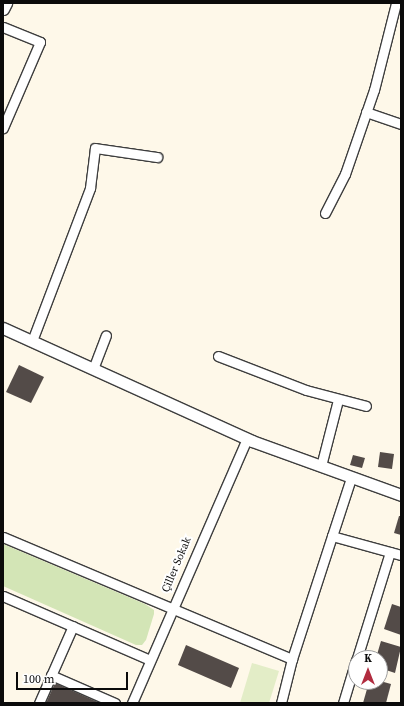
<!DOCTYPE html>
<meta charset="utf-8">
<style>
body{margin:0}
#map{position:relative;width:404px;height:706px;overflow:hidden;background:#fef8e9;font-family:"Source Serif 4",serif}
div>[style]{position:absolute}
.green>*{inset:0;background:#d3e5b6}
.pitch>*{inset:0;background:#e3edc7}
.building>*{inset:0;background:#534b48}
.roads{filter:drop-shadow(1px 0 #3e3e3e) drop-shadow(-1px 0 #3e3e3e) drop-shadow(0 1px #3e3e3e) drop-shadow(0 -1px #3e3e3e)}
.minor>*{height:9px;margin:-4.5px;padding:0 4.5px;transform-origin:4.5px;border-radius:4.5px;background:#fff}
.tertiary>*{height:11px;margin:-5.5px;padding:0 5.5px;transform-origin:5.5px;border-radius:5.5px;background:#fff}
span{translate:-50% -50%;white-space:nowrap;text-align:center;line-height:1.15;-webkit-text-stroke:4px #fff;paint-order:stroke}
.street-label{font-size:11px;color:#0b0b0b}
.frame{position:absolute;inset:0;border:4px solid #0b0b0b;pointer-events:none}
.north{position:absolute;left:348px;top:650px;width:40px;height:40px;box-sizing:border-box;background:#fff;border:1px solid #9d9d9d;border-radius:50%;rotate:0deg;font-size:11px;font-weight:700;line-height:16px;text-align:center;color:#0b0b0b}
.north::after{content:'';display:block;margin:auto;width:14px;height:18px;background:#b12c3f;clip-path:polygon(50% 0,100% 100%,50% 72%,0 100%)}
.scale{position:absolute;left:16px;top:672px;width:112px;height:18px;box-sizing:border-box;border:2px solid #0b0b0b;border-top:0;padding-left:5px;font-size:12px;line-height:14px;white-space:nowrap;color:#0b0b0b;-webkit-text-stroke:3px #fff;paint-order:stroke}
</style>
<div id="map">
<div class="green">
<div style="clip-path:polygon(3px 544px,145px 604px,154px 610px,154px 614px,146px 640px,142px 645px,136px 645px,3px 586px)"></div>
</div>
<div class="pitch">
<div style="clip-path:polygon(252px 663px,279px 671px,269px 703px,240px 703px)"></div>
</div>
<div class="building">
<div style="clip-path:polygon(19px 365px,44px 377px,31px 403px,6px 392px)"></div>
<div style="clip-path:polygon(380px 452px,394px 454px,392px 469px,378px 467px)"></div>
<div style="clip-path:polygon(353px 455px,365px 458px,362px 468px,350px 465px)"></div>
<div style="clip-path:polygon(399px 516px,401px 516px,401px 535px,394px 533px)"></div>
<div style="clip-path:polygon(392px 604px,401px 607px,401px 635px,384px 629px)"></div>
<div style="clip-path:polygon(381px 641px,401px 647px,395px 673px,380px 668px,380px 658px,376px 658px)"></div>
<div style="clip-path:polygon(186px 645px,239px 668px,231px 688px,178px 665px)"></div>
<div style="clip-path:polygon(380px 681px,391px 684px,386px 703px,363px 703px,369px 682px)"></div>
<div style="clip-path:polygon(55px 683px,100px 703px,46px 703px)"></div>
</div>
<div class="roads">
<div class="minor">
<div style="left:3px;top:27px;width:40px;rotate:22deg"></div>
<div style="left:40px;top:42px;width:94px;rotate:113.3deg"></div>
<div style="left:366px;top:112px;width:37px;rotate:19deg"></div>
<div style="left:325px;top:213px;width:44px;rotate:-62.9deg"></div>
<div style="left:345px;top:174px;width:89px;rotate:-71deg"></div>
<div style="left:374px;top:90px;width:90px;rotate:-75.8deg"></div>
<div style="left:32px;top:341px;width:164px;rotate:-69.2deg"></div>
<div style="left:90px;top:188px;width:40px;rotate:-82.9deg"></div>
<div style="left:95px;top:148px;width:63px;rotate:8.3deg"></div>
<div style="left:218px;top:356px;width:94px;rotate:21.1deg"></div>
<div style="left:306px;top:390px;width:62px;rotate:14.9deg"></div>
<div style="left:93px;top:369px;width:36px;rotate:-69deg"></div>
<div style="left:321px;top:466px;width:68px;rotate:-75.6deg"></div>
<div style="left:351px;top:478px;width:61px;rotate:108.1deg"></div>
<div style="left:332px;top:536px;width:72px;rotate:15.4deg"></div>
<div style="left:3px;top:537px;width:314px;rotate:22.9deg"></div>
<div style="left:3px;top:596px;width:160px;rotate:23.5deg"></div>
<div style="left:357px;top:658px;width:111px;rotate:-72.7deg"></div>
<div style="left:51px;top:675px;width:70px;rotate:23.6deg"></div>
<div style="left:39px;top:703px;width:84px;rotate:-66.2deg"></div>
<div style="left:132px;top:703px;width:289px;rotate:-66.5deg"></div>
<div style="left:281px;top:703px;width:45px;rotate:-76deg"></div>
<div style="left:292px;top:659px;width:129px;rotate:-72deg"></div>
<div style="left:343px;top:703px;width:45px;rotate:-73.2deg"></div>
</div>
<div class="tertiary">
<div style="left:3px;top:9px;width:7px;rotate:-63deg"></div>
<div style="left:3px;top:328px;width:273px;rotate:24.4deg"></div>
<div style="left:252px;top:441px;width:158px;rotate:19.9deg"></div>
</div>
</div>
<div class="street-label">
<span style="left:177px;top:565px;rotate:-67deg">Çiller Sokak</span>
</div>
<div class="frame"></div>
<div class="north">K</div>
<div class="scale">100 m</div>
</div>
